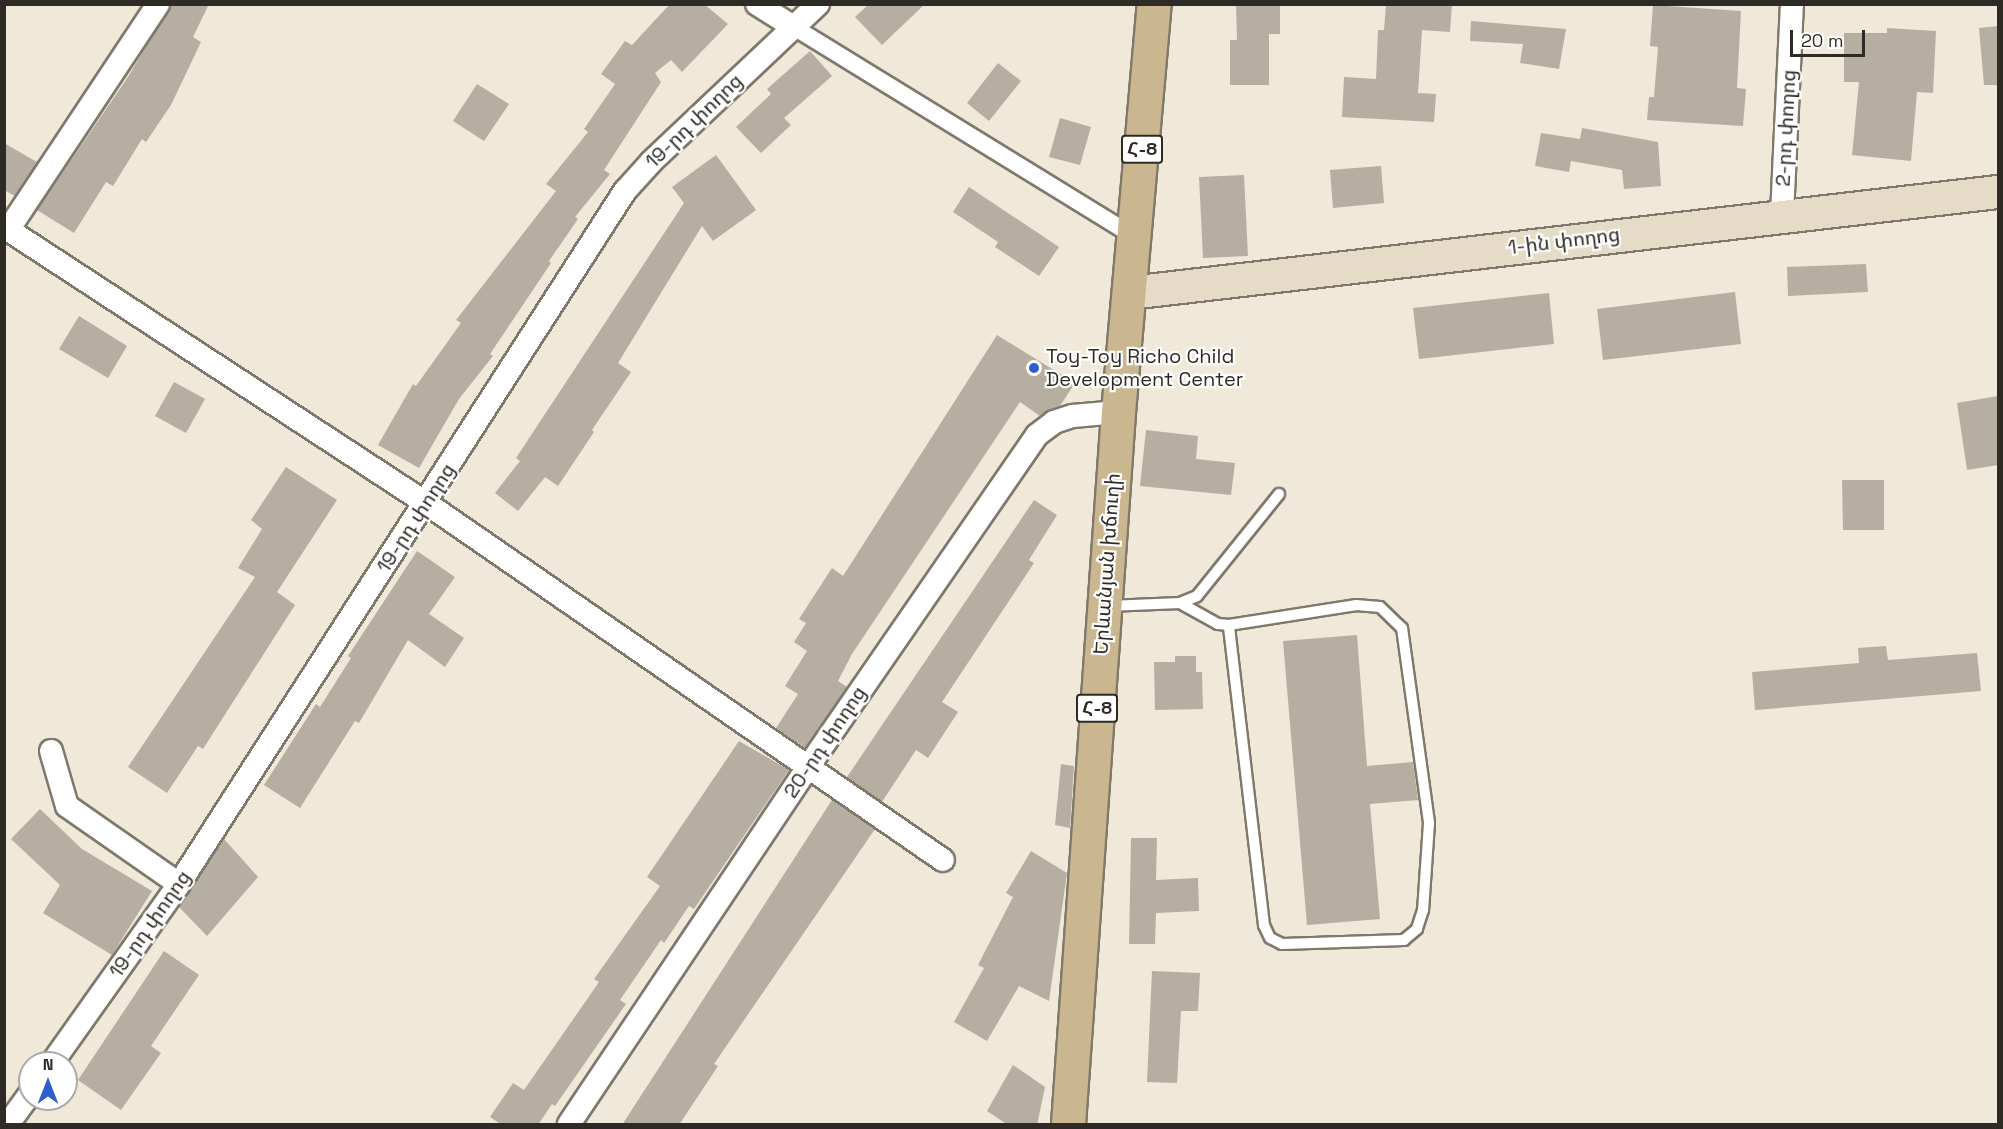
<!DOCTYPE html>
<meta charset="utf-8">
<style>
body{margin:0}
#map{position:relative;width:2003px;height:1129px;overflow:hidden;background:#f0e8d9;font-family:"Space Grotesk","Noto Sans Armenian",sans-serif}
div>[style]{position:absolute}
.building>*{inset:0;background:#b6aea0}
.roads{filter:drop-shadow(2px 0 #7f786b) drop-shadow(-2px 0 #7f786b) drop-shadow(0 2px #7f786b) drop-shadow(0 -2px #7f786b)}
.service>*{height:10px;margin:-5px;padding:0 5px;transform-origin:5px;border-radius:5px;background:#fff}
.pedestrian>*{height:16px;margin:-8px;padding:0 8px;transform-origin:8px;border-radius:8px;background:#fff}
.minor>*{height:22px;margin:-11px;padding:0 11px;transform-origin:11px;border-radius:11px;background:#fff}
.secondary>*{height:32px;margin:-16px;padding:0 16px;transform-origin:16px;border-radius:16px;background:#e5dbc7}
.primary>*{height:33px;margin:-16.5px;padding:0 16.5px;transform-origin:16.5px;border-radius:16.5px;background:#cab68f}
.dots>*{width:16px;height:16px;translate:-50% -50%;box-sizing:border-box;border:3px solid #fff;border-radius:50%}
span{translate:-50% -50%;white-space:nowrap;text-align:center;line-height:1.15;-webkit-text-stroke:4.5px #fff;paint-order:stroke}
.shield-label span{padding:2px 4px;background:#fff;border:2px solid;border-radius:4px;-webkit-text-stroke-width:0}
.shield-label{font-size:18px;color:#2e2b26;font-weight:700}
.street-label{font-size:20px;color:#2e2b26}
.poi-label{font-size:20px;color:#2e2b26}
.left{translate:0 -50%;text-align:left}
.frame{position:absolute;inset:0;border:6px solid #2e2b26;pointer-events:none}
.north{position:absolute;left:18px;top:1051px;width:60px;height:60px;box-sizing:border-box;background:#fff;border:2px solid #abaaa8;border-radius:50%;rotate:0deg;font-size:16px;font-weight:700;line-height:24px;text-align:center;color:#2e2b26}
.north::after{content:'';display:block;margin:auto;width:21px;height:27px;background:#2c5fcd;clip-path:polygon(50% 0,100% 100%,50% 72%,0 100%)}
.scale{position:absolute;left:1790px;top:30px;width:75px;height:27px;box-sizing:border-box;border:3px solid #2e2b26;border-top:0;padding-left:8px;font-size:18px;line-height:21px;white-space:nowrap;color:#2e2b26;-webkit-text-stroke:4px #fff;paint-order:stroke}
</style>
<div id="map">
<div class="building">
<div style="clip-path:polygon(171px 4px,209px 4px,193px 37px,201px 42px,171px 105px,146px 142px,142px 139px,113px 186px,106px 182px,74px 233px,37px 210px,128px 77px)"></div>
<div style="clip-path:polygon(670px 4px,704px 4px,728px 24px,682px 72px,671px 60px,655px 73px,661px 82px,604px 170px,610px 174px,575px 217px,578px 219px,549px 261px,551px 263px,490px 354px,493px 356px,459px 399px,419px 468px,378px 445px,413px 384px,416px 386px,461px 323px,456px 320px,556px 191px,546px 184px,588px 132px,584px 129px,615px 84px,601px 74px,625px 41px,632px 45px)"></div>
<div style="clip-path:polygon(869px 4px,925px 4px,882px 45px,855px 17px)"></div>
<div style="clip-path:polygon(1236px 4px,1280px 4px,1280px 34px,1269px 34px,1269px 85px,1230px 85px,1230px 40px,1237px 40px)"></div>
<div style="clip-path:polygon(1386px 4px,1452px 4px,1450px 32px,1422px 30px,1418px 93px,1436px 94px,1434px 122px,1342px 117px,1344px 77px,1376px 79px,1378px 30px,1384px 30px)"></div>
<div style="clip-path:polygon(1653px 5px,1741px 11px,1737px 88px,1746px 89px,1743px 126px,1647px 120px,1649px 97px,1654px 97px,1658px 47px,1650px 46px)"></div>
<div style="clip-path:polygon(1471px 21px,1566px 29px,1559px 69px,1520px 63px,1523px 44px,1470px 41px)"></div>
<div style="clip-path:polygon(1998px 26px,1998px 85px,1984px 85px,1979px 28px)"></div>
<div style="clip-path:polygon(1887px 28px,1936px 31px,1933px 93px,1917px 92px,1911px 161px,1852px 155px,1859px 82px,1844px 82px,1844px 33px,1887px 33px)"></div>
<div style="clip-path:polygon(810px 51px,832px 76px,784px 118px,791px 125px,761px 153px,736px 127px,771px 94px,767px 89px)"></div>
<div style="clip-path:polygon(998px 63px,1021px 81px,989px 121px,967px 103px)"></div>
<div style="clip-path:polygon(477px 84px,509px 104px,484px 141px,453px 121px)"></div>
<div style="clip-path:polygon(1060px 118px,1091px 127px,1080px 165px,1049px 157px)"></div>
<div style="clip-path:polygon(1582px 128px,1658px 142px,1661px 186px,1624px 189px,1622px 170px,1571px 161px,1569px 172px,1535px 166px,1541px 133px,1580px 139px)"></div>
<div style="clip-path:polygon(4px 143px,37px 162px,15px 196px,4px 190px)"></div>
<div style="clip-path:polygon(716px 155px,756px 210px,713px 241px,702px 226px,618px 363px,631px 372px,592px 430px,594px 432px,558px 486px,545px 477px,518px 511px,495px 493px,520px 461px,516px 458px,684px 203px,672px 187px)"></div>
<div style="clip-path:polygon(1381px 166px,1384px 203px,1333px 208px,1330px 170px)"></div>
<div style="clip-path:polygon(1244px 175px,1248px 256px,1203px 258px,1199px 177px)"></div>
<div style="clip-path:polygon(969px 187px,1059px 247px,1039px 276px,995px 247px,998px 242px,953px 212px)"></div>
<div style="clip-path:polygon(1866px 264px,1868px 292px,1788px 296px,1787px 267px)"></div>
<div style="clip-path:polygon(1735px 292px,1741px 344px,1603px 360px,1597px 309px)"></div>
<div style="clip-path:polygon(1549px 293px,1554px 344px,1419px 359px,1413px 308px)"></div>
<div style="clip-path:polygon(79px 316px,127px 346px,108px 378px,59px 349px)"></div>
<div style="clip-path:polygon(997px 335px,1075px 383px,1060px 406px,1040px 416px,1020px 402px,852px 654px,838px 681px,847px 687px,805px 748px,776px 728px,798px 694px,785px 686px,807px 651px,794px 642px,806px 623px,799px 619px,832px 568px,843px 576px)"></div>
<div style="clip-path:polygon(174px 382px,205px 399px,186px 433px,155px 416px)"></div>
<div style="clip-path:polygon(1998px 396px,1998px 465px,1967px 470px,1957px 403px)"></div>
<div style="clip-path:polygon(1146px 430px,1198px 436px,1196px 459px,1235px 463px,1231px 495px,1140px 486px)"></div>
<div style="clip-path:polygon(286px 467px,337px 500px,277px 592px,295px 605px,203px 749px,198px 746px,167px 793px,128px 767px,255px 577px,238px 568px,262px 529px,251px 520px)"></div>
<div style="clip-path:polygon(1842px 480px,1884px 480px,1884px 530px,1843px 530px)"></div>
<div style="clip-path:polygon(1034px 500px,1057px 515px,1029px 560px,1034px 563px,942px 702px,958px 712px,928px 758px,916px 750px,882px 802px,847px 777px)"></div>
<div style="clip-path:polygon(417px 551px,455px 577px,429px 614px,464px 638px,445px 667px,408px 640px,359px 723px,355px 721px,300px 808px,264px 785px,316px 704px,320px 707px,351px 658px,348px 656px)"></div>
<div style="clip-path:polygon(1357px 635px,1367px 766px,1413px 762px,1418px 800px,1370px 804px,1380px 919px,1307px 925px,1283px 641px)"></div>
<div style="clip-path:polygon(1886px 646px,1888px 660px,1977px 653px,1981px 691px,1755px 710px,1752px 672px,1859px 663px,1858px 648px)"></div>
<div style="clip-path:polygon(1175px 656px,1196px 656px,1196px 672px,1202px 672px,1203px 709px,1155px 710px,1154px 662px,1175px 662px)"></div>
<div style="clip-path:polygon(739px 741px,789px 770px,694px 909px,689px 906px,664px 943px,661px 940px,620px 1000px,626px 1004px,555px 1106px,552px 1104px,538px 1125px,502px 1125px,490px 1117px,513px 1083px,524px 1090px,599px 982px,594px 979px,660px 886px,647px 877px)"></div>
<div style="clip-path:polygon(1061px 764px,1074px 766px,1070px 828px,1055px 825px)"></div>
<div style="clip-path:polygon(832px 800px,875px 829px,714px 1064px,718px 1066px,679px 1125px,622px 1125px)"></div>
<div style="clip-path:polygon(40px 809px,82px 849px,152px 891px,112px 955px,43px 913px,60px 885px,11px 839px)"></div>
<div style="clip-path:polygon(1131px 838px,1157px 838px,1156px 880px,1198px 878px,1199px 911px,1156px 913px,1155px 944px,1129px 944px)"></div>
<div style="clip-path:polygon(224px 839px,258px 877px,207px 936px,179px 907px)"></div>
<div style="clip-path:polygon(1031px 851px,1067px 873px,1049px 1001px,1019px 986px,987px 1041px,954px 1022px,984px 968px,978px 965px,1013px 897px,1006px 893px)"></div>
<div style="clip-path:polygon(164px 951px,199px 975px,151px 1046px,161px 1053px,121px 1110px,78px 1080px)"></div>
<div style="clip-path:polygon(1152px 971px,1200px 973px,1198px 1011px,1181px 1011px,1177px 1083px,1147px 1082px)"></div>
<div style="clip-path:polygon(1013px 1065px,1045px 1087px,1037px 1125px,1008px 1125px,987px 1111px)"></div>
</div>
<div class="roads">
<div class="service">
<div style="left:1180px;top:603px;width:43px;rotate:28.9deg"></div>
<div style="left:1218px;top:624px;width:11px;rotate:5deg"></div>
<div style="left:1229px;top:625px;width:129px;rotate:-8.9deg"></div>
<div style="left:1356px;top:605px;width:24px;rotate:5deg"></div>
<div style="left:1380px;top:607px;width:30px;rotate:44deg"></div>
<div style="left:1402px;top:628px;width:197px;rotate:82.1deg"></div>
<div style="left:1429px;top:823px;width:87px;rotate:93.9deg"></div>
<div style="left:1423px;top:910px;width:20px;rotate:108deg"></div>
<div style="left:1417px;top:929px;width:17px;rotate:140deg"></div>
<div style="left:1404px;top:940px;width:122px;rotate:178.1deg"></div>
<div style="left:1282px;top:944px;width:13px;rotate:-153deg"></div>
<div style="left:1270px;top:938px;width:14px;rotate:-115deg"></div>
<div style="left:1264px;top:925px;width:302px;rotate:-96.7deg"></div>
<div style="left:1108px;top:606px;width:72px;rotate:-2.4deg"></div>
<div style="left:1180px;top:603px;width:18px;rotate:-22deg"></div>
<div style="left:1197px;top:596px;width:131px;rotate:-51.2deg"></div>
</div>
<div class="pedestrian">
<div style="left:792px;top:26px;width:401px;rotate:31.6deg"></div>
</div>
<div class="minor">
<div style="left:757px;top:4px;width:41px;rotate:32.2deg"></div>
<div style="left:1782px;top:215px;width:211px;rotate:-87.3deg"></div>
<div style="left:4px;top:227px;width:504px;rotate:33.19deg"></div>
<div style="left:426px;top:503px;width:628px;rotate:34.63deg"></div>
<div style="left:8px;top:230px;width:271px;rotate:-56.4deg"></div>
<div style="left:51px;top:751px;width:57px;rotate:73.8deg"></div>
<div style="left:67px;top:806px;width:136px;rotate:34.9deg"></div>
<div style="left:52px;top:1063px;width:219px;rotate:-54.6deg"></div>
<div style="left:179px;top:884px;width:824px;rotate:-57.24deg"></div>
<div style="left:625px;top:191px;width:39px;rotate:-48deg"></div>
<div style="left:651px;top:162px;width:230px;rotate:-43.4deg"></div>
<div style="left:8px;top:1124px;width:37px;rotate:-54deg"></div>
<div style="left:569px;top:1124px;width:430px;rotate:-56.2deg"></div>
<div style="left:808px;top:767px;width:403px;rotate:-55.4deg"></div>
<div style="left:1037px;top:435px;width:21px;rotate:-37deg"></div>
<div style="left:1054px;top:422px;width:20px;rotate:-18deg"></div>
<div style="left:1073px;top:416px;width:45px;rotate:-5.1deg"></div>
</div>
<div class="secondary">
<div style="left:1130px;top:293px;width:874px;rotate:-6.64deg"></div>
</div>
<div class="primary">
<div style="left:1068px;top:1124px;width:714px;rotate:-85.98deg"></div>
<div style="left:1118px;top:412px;width:410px;rotate:-85deg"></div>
</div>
</div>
<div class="dots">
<div style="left:1034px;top:368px;background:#2c5fcd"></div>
</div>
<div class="shield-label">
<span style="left:1142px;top:149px">Հ-8</span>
<span style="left:1097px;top:708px">Հ-8</span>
</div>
<div class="street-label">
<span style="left:694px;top:121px;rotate:-44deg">19-րդ փողոց</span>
<span style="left:1786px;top:128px;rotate:-87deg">2-րդ փողոց</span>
<span style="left:1564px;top:241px;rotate:-7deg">1-ին փողոց</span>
<span style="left:416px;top:518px;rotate:-57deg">19-րդ փողոց</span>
<span style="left:1107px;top:564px;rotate:-86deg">Երևանյան խճուղի</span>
<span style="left:825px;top:742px;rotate:-56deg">20-րդ փողոց</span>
<span style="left:150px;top:924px;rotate:-55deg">19-րդ փողոց</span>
</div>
<div class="poi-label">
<span class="left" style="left:1046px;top:368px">Toy-Toy Richo Child<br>Development Center</span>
</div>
<div class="frame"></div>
<div class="north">N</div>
<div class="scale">20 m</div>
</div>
